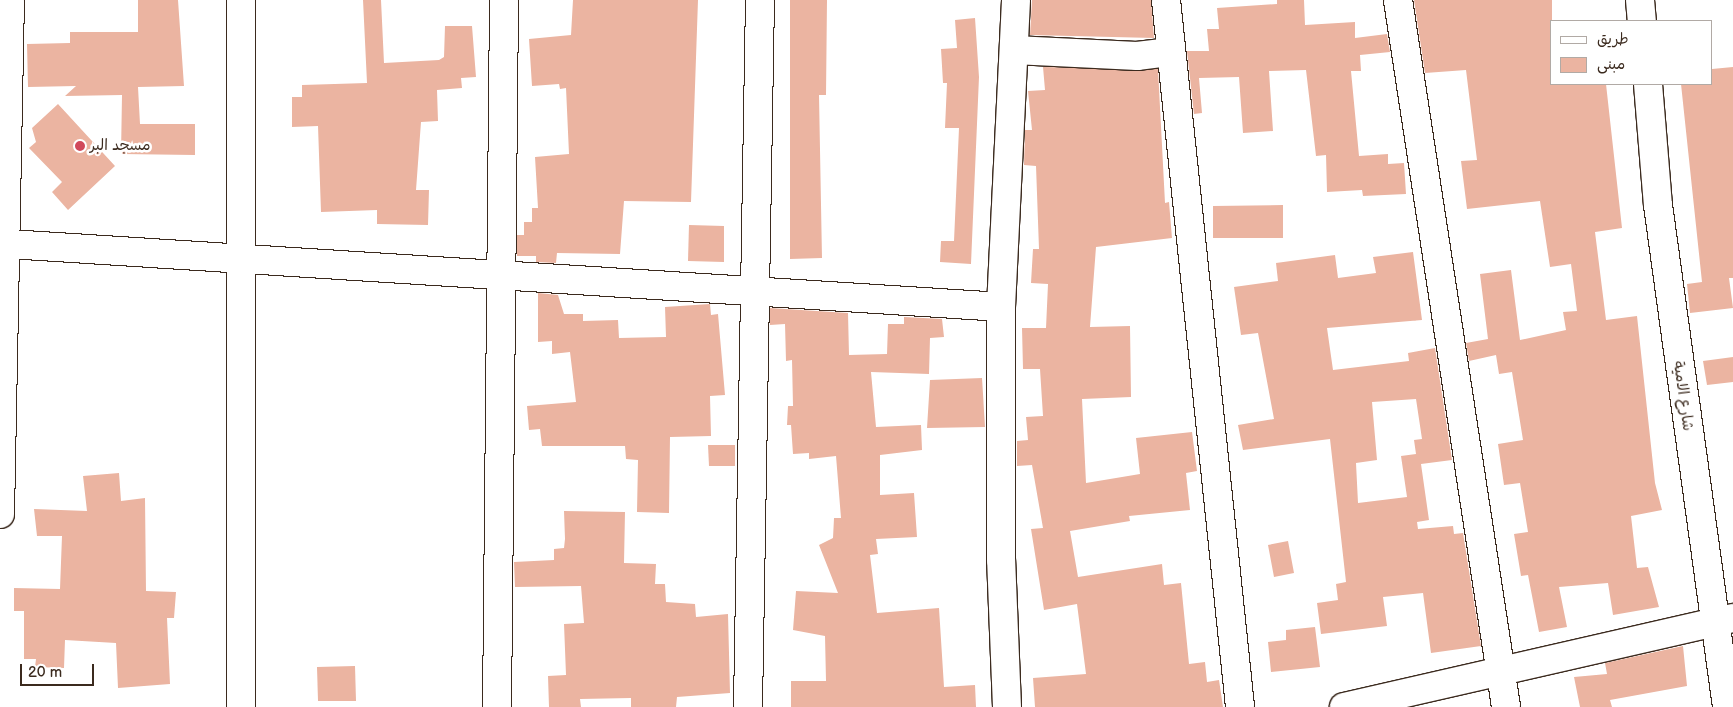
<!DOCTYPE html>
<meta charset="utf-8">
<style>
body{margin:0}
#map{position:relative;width:1733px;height:707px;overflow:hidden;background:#fff;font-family:"Balsamiq Sans","Playpen Sans Arabic",sans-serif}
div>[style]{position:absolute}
.building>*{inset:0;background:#ebb4a1}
.roads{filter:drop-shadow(1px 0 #3b2a1e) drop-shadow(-1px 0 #3b2a1e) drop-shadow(0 1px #3b2a1e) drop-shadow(0 -1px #3b2a1e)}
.minor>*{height:28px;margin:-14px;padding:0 14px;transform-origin:14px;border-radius:14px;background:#fff}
.dots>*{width:14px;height:14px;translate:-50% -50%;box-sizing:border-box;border:2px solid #fff;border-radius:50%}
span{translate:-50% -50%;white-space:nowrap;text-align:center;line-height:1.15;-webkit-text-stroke:5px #fff;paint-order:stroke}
.poi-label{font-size:15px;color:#3b2a1e}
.left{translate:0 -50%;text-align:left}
.street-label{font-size:15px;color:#3b2a1e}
.legend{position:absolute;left:1550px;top:20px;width:162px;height:65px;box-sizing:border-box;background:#fff;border:1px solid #b1aaa5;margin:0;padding:6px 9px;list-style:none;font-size:15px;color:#3b2a1e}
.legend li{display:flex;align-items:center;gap:10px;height:25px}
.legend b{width:25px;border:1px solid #b1aaa5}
.scale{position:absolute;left:20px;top:664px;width:74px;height:22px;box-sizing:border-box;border:2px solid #3b2a1e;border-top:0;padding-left:6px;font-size:15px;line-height:18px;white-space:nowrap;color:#3b2a1e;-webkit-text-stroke:4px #fff;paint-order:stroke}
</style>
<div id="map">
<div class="building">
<div style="clip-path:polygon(138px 0,178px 0,184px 86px,138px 87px,140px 124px,195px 124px,195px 155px,121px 154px,122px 95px,65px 96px,76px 86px,28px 87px,27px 44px,70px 43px,70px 32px,138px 32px)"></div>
<div style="clip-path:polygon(363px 0,381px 0,384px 63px,439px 60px,444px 57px,445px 26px,472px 26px,476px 77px,461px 78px,462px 88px,437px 90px,438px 121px,421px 122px,416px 190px,429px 190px,428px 225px,377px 224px,377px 210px,321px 212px,318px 126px,292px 127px,292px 97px,302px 97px,302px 85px,367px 83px)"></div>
<div style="clip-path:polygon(573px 0,698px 0,691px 202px,624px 201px,620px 254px,557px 253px,556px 263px,536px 262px,536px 256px,517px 256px,517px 235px,524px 235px,524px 222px,532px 222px,532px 208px,538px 208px,535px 157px,569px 154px,566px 88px,560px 89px,559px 84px,532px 86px,529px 39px,571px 35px)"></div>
<div style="clip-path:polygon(790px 0,827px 0,826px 95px,819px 95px,822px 258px,790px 259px)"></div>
<div style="clip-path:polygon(1032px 0,1151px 0,1154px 38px,1030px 35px)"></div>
<div style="clip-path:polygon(1277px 0,1304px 0,1305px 25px,1355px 22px,1355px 38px,1387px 34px,1390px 52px,1360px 55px,1361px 71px,1351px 71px,1359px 156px,1388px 154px,1388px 164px,1404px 163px,1406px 194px,1363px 196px,1362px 190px,1327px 192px,1326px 155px,1316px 156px,1306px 70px,1269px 71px,1273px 131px,1243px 133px,1239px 77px,1199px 78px,1202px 113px,1194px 114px,1187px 51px,1209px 51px,1207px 29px,1219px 29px,1217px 8px,1277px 4px)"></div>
<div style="clip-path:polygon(1414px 0,1552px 0,1552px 84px,1606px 84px,1622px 228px,1595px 232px,1606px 320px,1637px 316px,1655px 483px,1662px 510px,1631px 516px,1637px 568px,1648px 567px,1659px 607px,1613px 615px,1608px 583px,1559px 587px,1567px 627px,1539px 632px,1528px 575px,1521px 576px,1514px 534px,1528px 532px,1520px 483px,1504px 485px,1498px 444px,1523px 440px,1512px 372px,1499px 374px,1496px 355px,1469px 361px,1466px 343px,1488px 339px,1480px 274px,1511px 270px,1520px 340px,1566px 330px,1563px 312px,1577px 311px,1571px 264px,1550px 267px,1540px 201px,1467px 209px,1461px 161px,1477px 160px,1466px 70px,1425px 73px)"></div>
<div style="clip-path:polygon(975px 18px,979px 77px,971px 264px,940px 262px,941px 241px,954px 241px,959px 128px,945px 128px,947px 83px,943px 83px,941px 49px,957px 48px,955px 20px)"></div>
<div style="clip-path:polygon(1043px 67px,1158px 69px,1165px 203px,1169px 202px,1172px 238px,1096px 247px,1090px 327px,1130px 326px,1131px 397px,1082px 399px,1086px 483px,1140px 474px,1136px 438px,1192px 432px,1197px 471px,1186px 473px,1190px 510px,1129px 516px,1130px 521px,1070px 531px,1078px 577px,1162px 564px,1164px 585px,1181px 583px,1189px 664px,1205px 662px,1207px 682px,1219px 680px,1223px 707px,1035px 707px,1033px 678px,1086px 674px,1077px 604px,1044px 610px,1031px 529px,1043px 528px,1032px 465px,1017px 466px,1017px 441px,1028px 440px,1026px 417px,1043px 416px,1040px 369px,1023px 369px,1022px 328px,1046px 328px,1048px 284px,1031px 283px,1033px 249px,1039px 249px,1036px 166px,1024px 165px,1025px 130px,1032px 130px,1028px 91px,1045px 90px)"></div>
<div style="clip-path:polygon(1733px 67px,1733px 278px,1729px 278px,1733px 308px,1690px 313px,1687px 284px,1702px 282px,1681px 84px,1712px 84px,1712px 69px)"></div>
<div style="clip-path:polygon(58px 104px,115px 166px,68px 210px,52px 192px,62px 182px,29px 148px,36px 142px,32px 128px)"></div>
<div style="clip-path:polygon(1283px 205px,1283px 238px,1213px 238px,1213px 206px)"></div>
<div style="clip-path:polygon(689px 225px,724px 226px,724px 262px,688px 261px)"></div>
<div style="clip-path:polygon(evenodd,1413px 252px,1422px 320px,1327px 328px,1333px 370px,1409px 361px,1408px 353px,1435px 348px,1452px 460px,1421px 464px,1429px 520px,1417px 522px,1418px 529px,1453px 526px,1454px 534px,1463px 533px,1481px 646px,1431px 653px,1423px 593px,1383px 597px,1387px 626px,1321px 634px,1317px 603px,1338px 600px,1336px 584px,1346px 582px,1330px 439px,1243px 450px,1238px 425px,1274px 419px,1258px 333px,1241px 335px,1234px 287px,1278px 281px,1276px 263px,1335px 255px,1338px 278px,1376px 273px,1373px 257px,1413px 252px,1416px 399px,1422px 439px,1414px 440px,1416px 454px,1401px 456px,1407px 497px,1358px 503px,1356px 463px,1377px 460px,1372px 402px,1416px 399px)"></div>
<div style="clip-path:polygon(538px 293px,558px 295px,564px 314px,583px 314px,583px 321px,618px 320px,619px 338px,666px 337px,665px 307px,710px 304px,711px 315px,718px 314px,725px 395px,710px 396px,711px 436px,670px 437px,669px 513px,637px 512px,638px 460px,626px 459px,625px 446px,542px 446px,540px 429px,529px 430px,527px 406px,576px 402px,570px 352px,552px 354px,552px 341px,538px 342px)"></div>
<div style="clip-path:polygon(770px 308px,848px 313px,849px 355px,887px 354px,888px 324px,904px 324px,904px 317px,942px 319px,944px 337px,930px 338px,929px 374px,871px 372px,876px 427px,921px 425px,922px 450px,880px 455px,880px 495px,914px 493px,917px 537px,876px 539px,878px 554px,870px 555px,877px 613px,939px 608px,944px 687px,975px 685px,976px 707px,791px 707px,791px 681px,826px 681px,825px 636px,793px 630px,796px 591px,838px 593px,819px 545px,833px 538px,834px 518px,841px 518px,836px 456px,809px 459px,809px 453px,793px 454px,791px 425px,787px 425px,788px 406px,793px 406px,792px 360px,786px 361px,785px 324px,770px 325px)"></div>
<div style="clip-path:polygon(1733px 357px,1733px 382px,1707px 385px,1703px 361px)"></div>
<div style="clip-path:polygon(982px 378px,985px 427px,927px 428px,930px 380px)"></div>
<div style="clip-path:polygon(708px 445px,735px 445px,735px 466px,709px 466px)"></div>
<div style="clip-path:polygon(119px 473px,121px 501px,145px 498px,146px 591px,176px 592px,174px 618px,167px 618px,170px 684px,118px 688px,116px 643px,65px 640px,64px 668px,35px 667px,36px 659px,24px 659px,24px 611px,14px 611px,14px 588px,60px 589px,62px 536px,37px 536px,34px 509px,87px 511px,83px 476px)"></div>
<div style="clip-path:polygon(564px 511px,625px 512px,624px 563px,656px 564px,655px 584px,665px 584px,666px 602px,695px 604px,696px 617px,728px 614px,730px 693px,677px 697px,676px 707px,631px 707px,631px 698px,580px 699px,581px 707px,549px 707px,548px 676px,566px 675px,564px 624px,584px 623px,581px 586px,515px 587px,514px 562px,554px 560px,554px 549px,564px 548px,565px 539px)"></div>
<div style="clip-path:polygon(1288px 541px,1294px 573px,1274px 577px,1268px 545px)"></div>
<div style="clip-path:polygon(1315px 627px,1320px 667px,1271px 672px,1268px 642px,1286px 640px,1286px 630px)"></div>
<div style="clip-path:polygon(1683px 646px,1687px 686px,1610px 700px,1612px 707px,1580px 707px,1574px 677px,1607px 674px,1605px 663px)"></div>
<div style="clip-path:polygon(355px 666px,356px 701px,318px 701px,317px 667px)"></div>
</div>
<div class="roads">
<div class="minor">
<div style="left:1166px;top:0;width:711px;rotate:84.02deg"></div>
<div style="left:1398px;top:0;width:715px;rotate:81.31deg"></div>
<div style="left:1640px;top:0;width:21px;rotate:85deg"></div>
<div style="left:1014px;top:50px;width:123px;rotate:2.8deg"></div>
<div style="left:1137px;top:56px;width:34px;rotate:-7deg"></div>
<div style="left:1648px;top:84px;width:121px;rotate:85.3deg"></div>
<div style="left:1658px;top:205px;width:507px;rotate:82.17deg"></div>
<div style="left:9px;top:244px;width:994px;rotate:3.63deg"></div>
<div style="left:0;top:514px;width:514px;rotate:-88.89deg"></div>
<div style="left:241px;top:707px;width:707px;rotate:-90deg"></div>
<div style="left:497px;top:707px;width:707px;rotate:-89.43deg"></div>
<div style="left:748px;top:707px;width:707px;rotate:-89.03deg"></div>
<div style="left:1007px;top:707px;width:147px;rotate:-92.3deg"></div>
<div style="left:1001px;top:560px;width:253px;rotate:-90deg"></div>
<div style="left:1001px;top:307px;width:307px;rotate:-87.2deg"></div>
<div style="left:1344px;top:707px;width:399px;rotate:-12.9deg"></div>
</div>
</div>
<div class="dots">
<div style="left:80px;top:146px;background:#d1495b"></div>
</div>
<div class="poi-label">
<span class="left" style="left:90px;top:146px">مسجد البر</span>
</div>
<div class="street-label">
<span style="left:1683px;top:396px;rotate:82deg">شارع الامية</span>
</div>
<ul class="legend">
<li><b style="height:6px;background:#fff"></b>طريق</li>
<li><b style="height:14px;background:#ebb4a1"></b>مبنى</li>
</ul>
<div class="scale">20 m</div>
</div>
